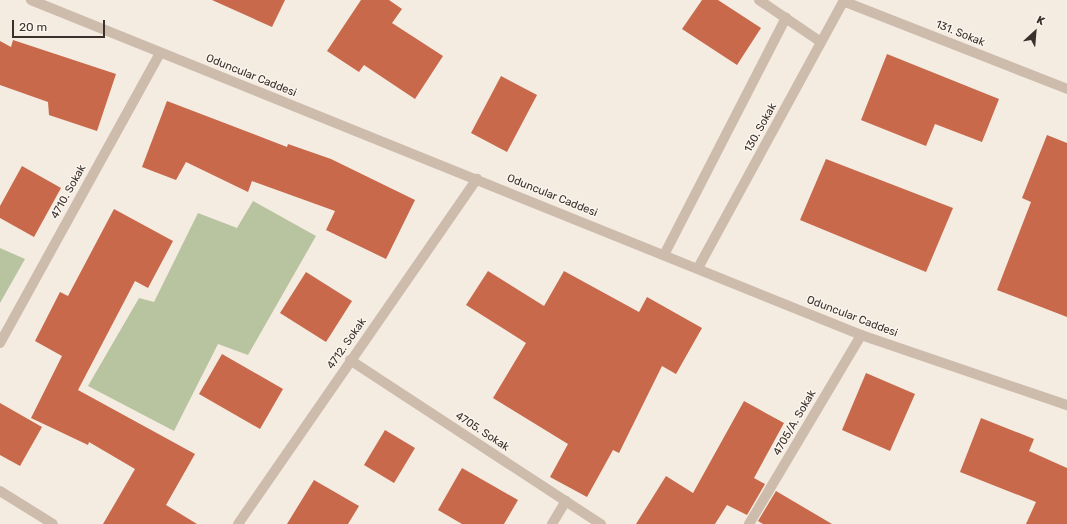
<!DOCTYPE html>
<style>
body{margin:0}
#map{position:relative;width:1067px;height:524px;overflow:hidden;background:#f4ebe1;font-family:Rubik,sans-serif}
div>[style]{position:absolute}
.green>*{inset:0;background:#b8c4a0}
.building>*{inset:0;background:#c8694b}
.minor>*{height:10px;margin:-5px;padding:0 5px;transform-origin:5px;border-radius:5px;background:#cdbbac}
span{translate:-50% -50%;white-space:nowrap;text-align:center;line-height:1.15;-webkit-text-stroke:3px #fbf5ee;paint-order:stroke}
.street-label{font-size:11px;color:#3b302b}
.north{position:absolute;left:1015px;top:12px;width:40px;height:40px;-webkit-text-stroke:3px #fbf5ee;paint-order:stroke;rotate:26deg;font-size:11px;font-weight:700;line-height:16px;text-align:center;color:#3b302b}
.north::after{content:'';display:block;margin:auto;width:14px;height:18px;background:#3b302b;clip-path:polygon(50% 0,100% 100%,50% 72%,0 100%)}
.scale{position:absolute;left:12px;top:20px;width:93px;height:18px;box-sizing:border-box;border:2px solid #3b302b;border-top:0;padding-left:5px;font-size:12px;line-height:14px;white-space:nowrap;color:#3b302b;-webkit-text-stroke:3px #fbf5ee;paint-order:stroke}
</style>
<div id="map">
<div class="green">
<div style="clip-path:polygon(253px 201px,316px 236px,248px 355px,218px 344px,174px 431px,88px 386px,139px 298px,154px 302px,198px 213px,237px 228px)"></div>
<div style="clip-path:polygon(0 248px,25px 259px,0 303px)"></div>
</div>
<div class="building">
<div style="clip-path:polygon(212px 0,285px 0,272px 27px)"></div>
<div style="clip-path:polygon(361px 0,389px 0,402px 9px,392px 23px,443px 56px,415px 99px,364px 65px,359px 72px,327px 51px)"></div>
<div style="clip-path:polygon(702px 0,718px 0,761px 28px,737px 65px,682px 29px)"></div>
<div style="clip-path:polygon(13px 40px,116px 74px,97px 131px,49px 115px,48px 102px,0 85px,0 41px,11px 47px)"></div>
<div style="clip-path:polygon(887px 54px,999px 99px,982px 142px,935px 124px,926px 146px,861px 120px)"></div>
<div style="clip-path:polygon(501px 76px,537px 95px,507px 152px,471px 133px)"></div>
<div style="clip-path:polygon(167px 101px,287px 147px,288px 144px,331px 159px,415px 200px,386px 259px,326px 230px,335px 211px,252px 181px,248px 192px,186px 162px,176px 180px,142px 167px)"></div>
<div style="clip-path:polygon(1047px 135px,1067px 143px,1067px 317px,997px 290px,1031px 202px,1022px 198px)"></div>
<div style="clip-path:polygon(826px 159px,953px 208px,926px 272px,800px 220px)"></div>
<div style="clip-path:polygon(22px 166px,61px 188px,34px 237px,0 218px,0 206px)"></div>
<div style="clip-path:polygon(114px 209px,173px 241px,148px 288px,135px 281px,78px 390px,195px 454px,166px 505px,197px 524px,103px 524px,135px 469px,89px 442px,88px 445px,31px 418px,62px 356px,35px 341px,60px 292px,68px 296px)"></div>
<div style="clip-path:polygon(488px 271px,544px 306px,564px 271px,639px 312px,647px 297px,702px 328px,676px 374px,662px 366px,619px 453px,613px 450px,587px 497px,550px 477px,568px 444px,493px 398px,526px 343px,466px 305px)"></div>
<div style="clip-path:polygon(306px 272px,352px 301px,326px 342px,280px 313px)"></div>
<div style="clip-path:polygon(222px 354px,283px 389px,260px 429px,199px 394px)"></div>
<div style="clip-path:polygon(866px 373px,915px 394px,890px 451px,842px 430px)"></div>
<div style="clip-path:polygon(744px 401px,784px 423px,754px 478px,765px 484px,747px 515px,727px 505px,715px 524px,636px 524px,666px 476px,693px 493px)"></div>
<div style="clip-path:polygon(0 403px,42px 427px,20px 466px,0 455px)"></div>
<div style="clip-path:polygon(981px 418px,1034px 439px,1029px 451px,1067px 468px,1067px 524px,1026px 524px,1036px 502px,960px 472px)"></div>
<div style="clip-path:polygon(385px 430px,415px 448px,394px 483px,364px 465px)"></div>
<div style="clip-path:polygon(462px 468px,518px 500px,504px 524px,462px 524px,438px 510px)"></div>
<div style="clip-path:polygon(314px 480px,359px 506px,348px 524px,287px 524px)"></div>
<div style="clip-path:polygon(776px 491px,832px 524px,763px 524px,758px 521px)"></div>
</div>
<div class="minor">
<div style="left:31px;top:0;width:895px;rotate:21.98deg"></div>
<div style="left:861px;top:335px;width:218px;rotate:18.8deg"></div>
<div style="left:759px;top:0;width:75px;rotate:34.1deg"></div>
<div style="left:843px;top:1px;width:241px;rotate:21.4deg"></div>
<div style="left:664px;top:255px;width:267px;rotate:-62.8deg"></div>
<div style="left:698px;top:268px;width:305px;rotate:-61.4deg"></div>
<div style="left:0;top:343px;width:331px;rotate:-61.1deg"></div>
<div style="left:350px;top:360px;width:300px;rotate:33.2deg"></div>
<div style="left:0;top:491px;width:62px;rotate:31.9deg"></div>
<div style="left:238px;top:524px;width:420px;rotate:-55.3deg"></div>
<div style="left:552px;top:524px;width:27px;rotate:-59deg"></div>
<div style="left:749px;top:524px;width:220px;rotate:-59.3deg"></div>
</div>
<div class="street-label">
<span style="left:960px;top:34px;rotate:22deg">131. Sokak</span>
<span style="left:251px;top:76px;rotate:22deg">Oduncular Caddesi</span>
<span style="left:761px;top:128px;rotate:-61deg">130. Sokak</span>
<span style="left:69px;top:192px;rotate:-61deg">4710. Sokak</span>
<span style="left:552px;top:196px;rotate:22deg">Oduncular Caddesi</span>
<span style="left:852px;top:317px;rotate:21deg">Oduncular Caddesi</span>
<span style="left:347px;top:344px;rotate:-55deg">4712. Sokak</span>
<span style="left:795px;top:423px;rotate:-60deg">4705/A. Sokak</span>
<span style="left:482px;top:432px;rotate:33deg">4705. Sokak</span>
</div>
<div class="north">K</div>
<div class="scale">20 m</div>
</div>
